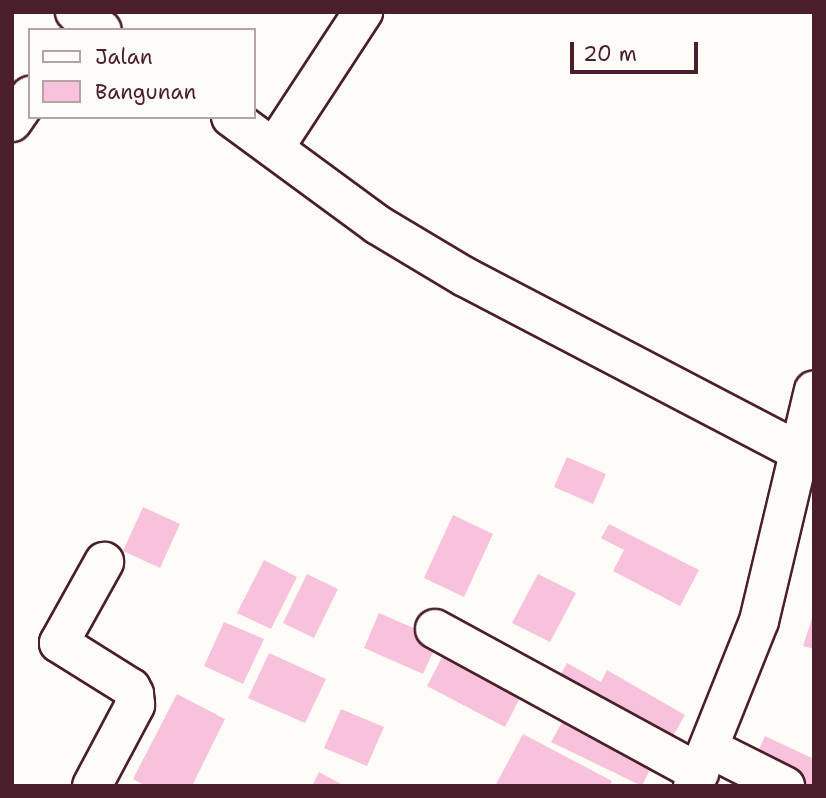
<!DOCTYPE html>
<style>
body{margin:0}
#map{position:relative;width:826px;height:798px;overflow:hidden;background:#fdfcf7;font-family:"Shantell Sans",sans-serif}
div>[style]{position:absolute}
.building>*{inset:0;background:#f8c2dc}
.roads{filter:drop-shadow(2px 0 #4a1f2b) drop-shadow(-2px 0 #4a1f2b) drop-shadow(0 2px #4a1f2b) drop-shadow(0 -2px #4a1f2b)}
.minor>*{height:38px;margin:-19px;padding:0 19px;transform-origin:19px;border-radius:19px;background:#fdfcf7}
span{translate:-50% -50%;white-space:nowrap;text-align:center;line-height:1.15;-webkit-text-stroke:6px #fdfcf7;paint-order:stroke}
.frame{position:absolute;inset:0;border:14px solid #4a1f2b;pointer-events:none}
.legend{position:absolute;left:28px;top:28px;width:228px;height:91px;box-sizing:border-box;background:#fdfcf7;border:2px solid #b5a4a5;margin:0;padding:9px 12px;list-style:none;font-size:21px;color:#4a1f2b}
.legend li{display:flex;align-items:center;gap:14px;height:35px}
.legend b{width:35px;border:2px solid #b5a4a5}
.scale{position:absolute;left:570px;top:42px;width:128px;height:32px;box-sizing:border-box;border:4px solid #4a1f2b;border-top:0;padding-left:9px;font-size:21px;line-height:24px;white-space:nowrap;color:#4a1f2b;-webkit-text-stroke:5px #fdfcf7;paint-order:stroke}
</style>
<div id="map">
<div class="building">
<div style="clip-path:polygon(567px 457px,606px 474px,593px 504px,554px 487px)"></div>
<div style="clip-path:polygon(143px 507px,180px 524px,160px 568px,123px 551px)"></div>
<div style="clip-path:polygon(453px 515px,493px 534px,464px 597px,424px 578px)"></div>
<div style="clip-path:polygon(609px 524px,699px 570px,680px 606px,613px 571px,624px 550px,601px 538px)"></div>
<div style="clip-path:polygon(264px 560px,297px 577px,271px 629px,237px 613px)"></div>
<div style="clip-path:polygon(307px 574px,338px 589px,314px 638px,283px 623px)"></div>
<div style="clip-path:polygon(538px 574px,576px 593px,550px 642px,512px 623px)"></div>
<div style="clip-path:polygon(379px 613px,439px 639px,423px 674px,364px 648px)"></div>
<div style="clip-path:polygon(813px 615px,814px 616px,814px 649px,803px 646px)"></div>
<div style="clip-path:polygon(224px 622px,264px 639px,243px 684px,204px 666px)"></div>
<div style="clip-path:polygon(449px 644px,527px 684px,505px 727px,427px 686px)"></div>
<div style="clip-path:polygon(269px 653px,326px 679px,305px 723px,248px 698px)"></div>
<div style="clip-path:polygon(567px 663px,601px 682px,607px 670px,685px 715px,666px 748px,555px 684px)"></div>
<div style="clip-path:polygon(177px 694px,225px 719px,192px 786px,146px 786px,133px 779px)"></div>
<div style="clip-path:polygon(570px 708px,625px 739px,617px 753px,650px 769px,642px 786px,551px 742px)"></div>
<div style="clip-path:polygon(341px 709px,384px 727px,367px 766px,324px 748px)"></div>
<div style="clip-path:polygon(523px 734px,612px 781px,610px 786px,495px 786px)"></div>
<div style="clip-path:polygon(765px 736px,814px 759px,814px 786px,802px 786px,753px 762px)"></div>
<div style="clip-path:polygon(319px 772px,345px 786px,312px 786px)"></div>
</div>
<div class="roads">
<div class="minor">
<div style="left:75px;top:12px;width:32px;rotate:34deg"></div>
<div style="left:231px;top:117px;width:182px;rotate:36.3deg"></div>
<div style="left:378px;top:225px;width:101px;rotate:30.9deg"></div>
<div style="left:465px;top:277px;width:379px;rotate:27.6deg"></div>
<div style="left:12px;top:122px;width:32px;rotate:-55deg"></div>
<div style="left:274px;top:148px;width:163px;rotate:-56.8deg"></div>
<div style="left:435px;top:629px;width:301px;rotate:28.6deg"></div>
<div style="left:711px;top:749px;width:83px;rotate:26.6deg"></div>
<div style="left:92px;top:786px;width:92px;rotate:-62deg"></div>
<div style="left:135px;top:705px;width:11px;rotate:-95deg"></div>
<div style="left:134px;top:694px;width:7px;rotate:-117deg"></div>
<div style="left:131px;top:688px;width:85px;rotate:-148deg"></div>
<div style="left:59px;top:643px;width:93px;rotate:-60.9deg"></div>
<div style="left:693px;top:786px;width:178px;rotate:-68.2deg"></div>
<div style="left:759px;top:621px;width:237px;rotate:-76.6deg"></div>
</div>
</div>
<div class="frame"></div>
<ul class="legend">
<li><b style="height:9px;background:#fdfcf7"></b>Jalan</li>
<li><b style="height:19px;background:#f8c2dc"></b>Bangunan</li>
</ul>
<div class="scale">20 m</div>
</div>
